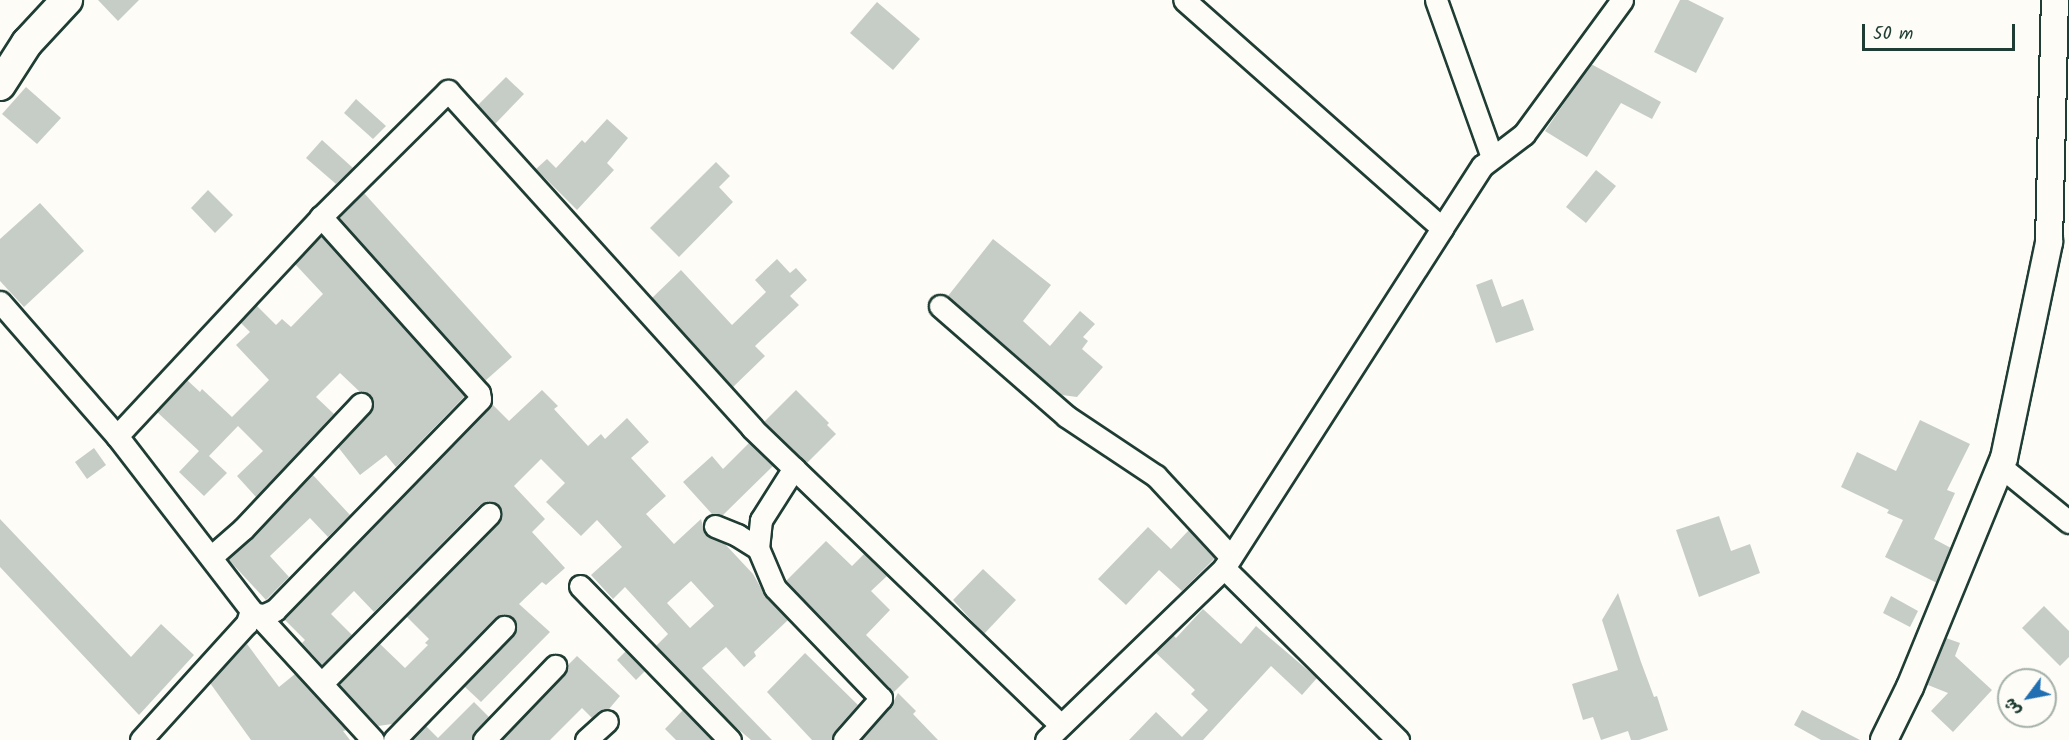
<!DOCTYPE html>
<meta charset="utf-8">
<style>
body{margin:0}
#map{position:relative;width:2069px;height:740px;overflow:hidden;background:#fdfcf7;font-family:Kalam,"Playpen Sans Arabic",sans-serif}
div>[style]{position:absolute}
.building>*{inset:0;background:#c6cdc7}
.roads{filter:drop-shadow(2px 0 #1f3d34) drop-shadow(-2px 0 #1f3d34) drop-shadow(0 2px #1f3d34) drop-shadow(0 -2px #1f3d34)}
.minor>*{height:21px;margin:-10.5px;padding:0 10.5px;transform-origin:10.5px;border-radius:10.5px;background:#fdfcf7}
.tertiary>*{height:26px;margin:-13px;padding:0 13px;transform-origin:13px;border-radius:13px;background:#fdfcf7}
.secondary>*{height:30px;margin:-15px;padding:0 15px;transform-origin:15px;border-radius:15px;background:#fdfcf7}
span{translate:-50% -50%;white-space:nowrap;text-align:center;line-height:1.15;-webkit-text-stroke:4.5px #fdfcf7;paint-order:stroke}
.north{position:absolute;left:1997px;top:668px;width:60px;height:60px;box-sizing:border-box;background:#fdfcf7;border:2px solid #a4b0a9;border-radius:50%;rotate:238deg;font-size:16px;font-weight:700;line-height:24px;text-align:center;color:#1f3d34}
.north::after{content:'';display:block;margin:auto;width:21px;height:27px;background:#1f6fb2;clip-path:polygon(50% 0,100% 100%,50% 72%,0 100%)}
.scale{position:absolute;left:1862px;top:24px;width:153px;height:27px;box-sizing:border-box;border:3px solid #1f3d34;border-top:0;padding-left:8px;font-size:18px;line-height:21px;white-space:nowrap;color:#1f3d34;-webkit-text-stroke:4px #fdfcf7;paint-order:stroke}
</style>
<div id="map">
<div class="building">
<div style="clip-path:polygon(98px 0,139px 0,118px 21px)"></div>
<div style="clip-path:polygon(1680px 0,1688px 0,1724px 18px,1696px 73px,1654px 52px)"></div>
<div style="clip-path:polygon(877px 2px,920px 39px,893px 70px,850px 33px)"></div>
<div style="clip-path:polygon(1591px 64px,1661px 102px,1652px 119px,1621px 103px,1587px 157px,1545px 131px)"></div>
<div style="clip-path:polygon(506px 77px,524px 94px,495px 124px,478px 105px)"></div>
<div style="clip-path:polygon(26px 87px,61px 118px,37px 144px,2px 114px)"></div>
<div style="clip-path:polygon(356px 99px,386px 126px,373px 139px,344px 113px)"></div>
<div style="clip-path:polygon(607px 119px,628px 138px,607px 163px,614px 170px,577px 210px,536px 169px,547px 159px,556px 168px,582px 140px,585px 143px)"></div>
<div style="clip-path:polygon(322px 140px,353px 168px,336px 184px,306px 158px)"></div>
<div style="clip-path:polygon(716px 162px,730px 176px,719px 187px,733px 202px,679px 257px,650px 228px)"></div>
<div style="clip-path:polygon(1596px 170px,1616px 186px,1586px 223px,1566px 207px)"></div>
<div style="clip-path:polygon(208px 190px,233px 215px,215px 233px,191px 208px)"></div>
<div style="clip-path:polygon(364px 193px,512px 357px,485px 381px,339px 218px)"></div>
<div style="clip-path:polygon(40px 203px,84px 251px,24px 307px,0 281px,0 239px)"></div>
<div style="clip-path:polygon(321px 236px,465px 396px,396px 467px,386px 455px,360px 475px,338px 447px,370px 413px,373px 401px,369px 394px,360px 392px,340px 373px,316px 397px,334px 414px,256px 497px,237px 476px,263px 451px,238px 426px,209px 456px,227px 473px,204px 496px,179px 472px,199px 451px,157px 412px,187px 380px,200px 392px,202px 389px,232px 417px,269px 380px,236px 345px,250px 332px,240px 322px,256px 305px,276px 325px,282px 319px,291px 327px,323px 294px,295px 264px)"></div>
<div style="clip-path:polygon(993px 239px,1051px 285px,1023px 321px,1050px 346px,1080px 311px,1095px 324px,1083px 337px,1088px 341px,1082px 349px,1103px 367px,1077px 397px,1062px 395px,948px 296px)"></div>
<div style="clip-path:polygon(777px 259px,790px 273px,796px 268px,807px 280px,790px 296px,799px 305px,755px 346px,765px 356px,733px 387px,652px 298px,681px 270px,732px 325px,766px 292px,755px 280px)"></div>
<div style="clip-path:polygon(1492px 279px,1502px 307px,1523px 299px,1534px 330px,1496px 343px,1476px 285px)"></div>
<div style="clip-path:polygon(evenodd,542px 390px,558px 406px,554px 409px,588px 446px,601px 434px,605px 439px,627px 418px,649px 442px,631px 458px,666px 496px,646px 514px,674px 544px,701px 519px,705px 534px,724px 543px,753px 574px,766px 597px,788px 620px,754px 652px,756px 656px,744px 667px,726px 647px,702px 668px,772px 740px,751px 740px,731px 723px,656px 646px,668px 634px,625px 587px,613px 599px,591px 575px,622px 547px,597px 520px,581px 536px,546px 502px,565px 483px,541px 459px,514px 486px,545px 519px,532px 532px,565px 568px,546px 585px,542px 582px,519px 604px,550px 632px,481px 702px,464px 686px,513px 635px,516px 623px,508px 615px,495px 618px,392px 724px,378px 726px,339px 684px,379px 643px,405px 668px,428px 645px,425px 643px,429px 639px,406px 616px,498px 523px,501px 511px,493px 502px,480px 505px,374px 612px,354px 591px,331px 614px,352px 635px,322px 665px,302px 643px,305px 640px,284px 619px,492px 404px,509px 421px,542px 390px,691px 581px,714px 606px,690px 628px,667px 603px,691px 581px)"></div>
<div style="clip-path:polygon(796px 390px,829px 423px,827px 425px,836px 434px,807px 463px,764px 422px)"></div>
<div style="clip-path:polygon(1920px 420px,1970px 444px,1947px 490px,1955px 493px,1934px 539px,1951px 548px,1937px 583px,1885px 557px,1903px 520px,1887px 513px,1889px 510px,1841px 487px,1857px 452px,1896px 471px)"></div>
<div style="clip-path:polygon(749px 443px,773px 466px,723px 515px,712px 514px,683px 482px,712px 456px,723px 469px)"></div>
<div style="clip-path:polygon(94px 448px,106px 465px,87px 479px,75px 462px)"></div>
<div style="clip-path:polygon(312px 474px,350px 515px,328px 537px,310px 518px,270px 556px,289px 577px,266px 600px,228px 559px,252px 538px)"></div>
<div style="clip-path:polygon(1719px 516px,1731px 551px,1750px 544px,1760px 573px,1699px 597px,1676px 530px)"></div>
<div style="clip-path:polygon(0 519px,131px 657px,161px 624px,194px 655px,139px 715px,0 567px)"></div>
<div style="clip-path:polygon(1148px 527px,1171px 549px,1189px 530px,1215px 558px,1182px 591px,1159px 570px,1126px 605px,1098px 579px)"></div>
<div style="clip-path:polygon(826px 541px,852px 566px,864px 554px,887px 576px,871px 591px,890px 610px,866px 635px,909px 677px,893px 693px,786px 581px)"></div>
<div style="clip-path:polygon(983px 569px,1016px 600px,984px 634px,953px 600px)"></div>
<div style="clip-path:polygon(1618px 593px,1641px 662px,1654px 697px,1657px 696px,1668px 730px,1639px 740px,1631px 740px,1628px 731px,1601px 740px,1593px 717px,1583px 720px,1572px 684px,1618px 670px,1602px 620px)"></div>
<div style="clip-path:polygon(1891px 596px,1918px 611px,1910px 627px,1883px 613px)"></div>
<div style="clip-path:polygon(2044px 606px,2069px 631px,2069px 657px,2060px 666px,2022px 628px)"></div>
<div style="clip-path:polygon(1203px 609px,1241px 644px,1256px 626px,1317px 678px,1302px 695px,1271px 666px,1203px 740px,1129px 740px,1156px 712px,1182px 737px,1208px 710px,1191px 694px,1195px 690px,1155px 652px,1173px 635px,1176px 638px)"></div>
<div style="clip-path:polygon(1946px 638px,1960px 643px,1955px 656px,1992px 690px,1953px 732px,1931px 711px,1948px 693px,1928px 685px)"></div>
<div style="clip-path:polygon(247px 644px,279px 687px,295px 674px,347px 730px,343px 731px,350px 740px,251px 740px,210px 683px)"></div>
<div style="clip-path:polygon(626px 651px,645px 671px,636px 680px,617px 660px)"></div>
<div style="clip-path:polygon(805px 653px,858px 705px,834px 732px,832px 740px,812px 740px,767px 692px)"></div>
<div style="clip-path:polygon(577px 656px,620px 696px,609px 709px,599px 711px,592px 718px,582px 708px,550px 740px,502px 740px,564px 675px,567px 666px)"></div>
<div style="clip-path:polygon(898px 693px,916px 711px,913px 714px,938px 740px,861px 740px,891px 706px)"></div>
<div style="clip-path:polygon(474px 702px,489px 717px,474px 732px,472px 740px,412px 740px,426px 726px,438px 738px)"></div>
<div style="clip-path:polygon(683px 710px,712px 740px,676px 740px,665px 729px)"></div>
<div style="clip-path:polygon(1802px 710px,1860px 740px,1821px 740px,1794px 725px)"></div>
</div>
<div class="roads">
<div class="minor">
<div style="left:1436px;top:0;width:167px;rotate:70.4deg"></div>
<div style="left:1442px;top:228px;width:74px;rotate:-57.2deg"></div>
<div style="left:1482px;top:166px;width:53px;rotate:-37.3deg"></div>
<div style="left:1524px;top:134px;width:166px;rotate:-53.8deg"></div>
<div style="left:0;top:302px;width:178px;rotate:48.9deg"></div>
<div style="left:117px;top:436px;width:220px;rotate:52.4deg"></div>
<div style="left:251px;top:610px;width:14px;rotate:107deg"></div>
<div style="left:247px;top:623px;width:158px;rotate:132.2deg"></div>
<div style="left:940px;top:306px;width:167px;rotate:41.1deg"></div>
<div style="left:1066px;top:416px;width:108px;rotate:33.7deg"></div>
<div style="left:1156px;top:476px;width:110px;rotate:47.2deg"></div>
<div style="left:117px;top:436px;width:299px;rotate:-47deg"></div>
<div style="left:321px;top:217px;width:179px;rotate:-44.8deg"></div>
<div style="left:448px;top:91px;width:454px;rotate:47.9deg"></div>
<div style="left:752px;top:428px;width:427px;rotate:43.9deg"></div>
<div style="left:2000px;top:466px;width:89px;rotate:39.1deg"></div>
<div style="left:794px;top:468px;width:62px;rotate:122.4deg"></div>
<div style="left:761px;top:520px;width:28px;rotate:96deg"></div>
<div style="left:758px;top:548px;width:43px;rotate:67deg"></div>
<div style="left:775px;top:588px;width:153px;rotate:46.1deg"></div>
<div style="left:881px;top:698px;width:56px;rotate:131.4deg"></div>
<div style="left:715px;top:526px;width:24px;rotate:22deg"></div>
<div style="left:737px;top:535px;width:25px;rotate:32deg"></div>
<div style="left:211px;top:557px;width:43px;rotate:-41.2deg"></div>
<div style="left:243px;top:529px;width:172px;rotate:-46.7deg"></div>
<div style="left:1224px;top:568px;width:245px;rotate:44.7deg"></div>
<div style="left:580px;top:586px;width:215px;rotate:45.8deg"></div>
<div style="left:251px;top:613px;width:13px;rotate:9deg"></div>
<div style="left:264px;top:615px;width:12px;rotate:-24deg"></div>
<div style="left:275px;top:610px;width:294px;rotate:-45.8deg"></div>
<div style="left:480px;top:399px;width:6px;rotate:-99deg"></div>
<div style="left:479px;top:393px;width:237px;rotate:-131.9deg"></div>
<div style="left:258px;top:615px;width:170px;rotate:47.4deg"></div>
<div style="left:322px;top:683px;width:238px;rotate:-45.3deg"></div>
<div style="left:394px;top:740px;width:158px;rotate:-45.8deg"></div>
<div style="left:484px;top:740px;width:103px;rotate:-46.2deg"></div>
<div style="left:586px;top:740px;width:28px;rotate:-42deg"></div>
<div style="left:1046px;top:740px;width:248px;rotate:-44deg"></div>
<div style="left:1224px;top:568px;width:404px;rotate:-57.3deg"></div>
<div style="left:1442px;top:228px;width:344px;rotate:-138.5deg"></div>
</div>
<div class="tertiary">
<div style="left:1884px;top:740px;width:59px;rotate:-63.9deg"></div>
<div style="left:1910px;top:687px;width:248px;rotate:-67.7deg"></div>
<div style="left:2004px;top:458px;width:221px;rotate:-78.2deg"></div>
<div style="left:2049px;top:242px;width:242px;rotate:-88.6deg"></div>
</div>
<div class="secondary">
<div style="left:0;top:85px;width:50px;rotate:-57.3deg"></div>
<div style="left:27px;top:43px;width:59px;rotate:-47.1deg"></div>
</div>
</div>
<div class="north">ش</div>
<div class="scale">50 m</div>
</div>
